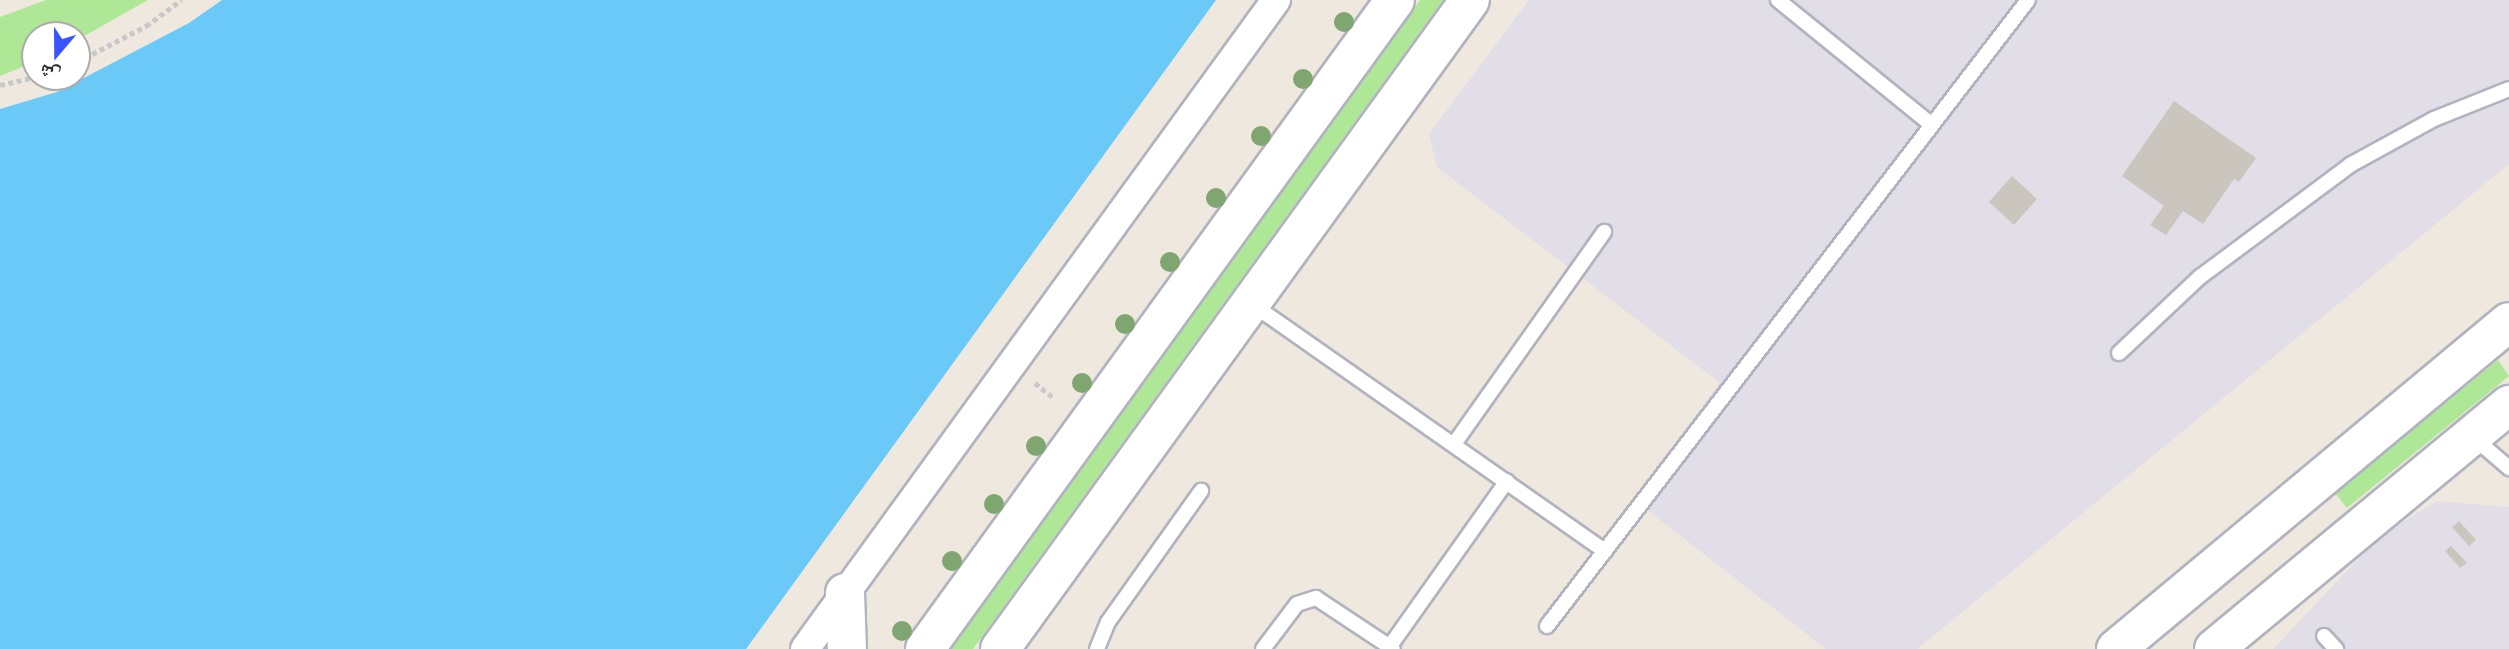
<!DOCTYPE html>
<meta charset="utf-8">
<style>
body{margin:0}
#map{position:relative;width:2509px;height:649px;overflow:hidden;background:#efe8de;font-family:"Exo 2","Noto Naskh Arabic",sans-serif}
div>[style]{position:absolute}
.industrial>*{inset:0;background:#e1dee7}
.green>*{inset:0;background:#aee897}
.water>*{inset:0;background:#6ac9f7}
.building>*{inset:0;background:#cac5bd}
.path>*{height:4.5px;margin-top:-2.25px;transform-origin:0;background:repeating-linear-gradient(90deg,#c8c8c8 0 5px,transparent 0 8.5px)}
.roads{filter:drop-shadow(2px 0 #b2b3c0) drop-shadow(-2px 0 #b2b3c0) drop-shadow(0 2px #b2b3c0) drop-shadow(0 -2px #b2b3c0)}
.service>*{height:14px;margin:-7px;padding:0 7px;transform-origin:7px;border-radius:7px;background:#fff}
.minor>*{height:28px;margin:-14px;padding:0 14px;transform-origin:14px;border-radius:14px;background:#fff}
.secondary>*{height:38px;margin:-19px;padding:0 19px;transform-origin:19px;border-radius:19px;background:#fff}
.trees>*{width:20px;height:20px;margin:-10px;border-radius:50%;background:#7fa570}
span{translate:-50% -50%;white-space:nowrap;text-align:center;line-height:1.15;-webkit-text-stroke:5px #fff;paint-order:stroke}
.north{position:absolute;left:21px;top:21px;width:70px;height:70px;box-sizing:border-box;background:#fff;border:2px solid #ababab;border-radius:50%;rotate:200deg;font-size:19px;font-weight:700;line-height:28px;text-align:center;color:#2c2c2c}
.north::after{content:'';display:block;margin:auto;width:24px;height:32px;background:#3a54ff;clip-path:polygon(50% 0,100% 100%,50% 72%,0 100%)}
</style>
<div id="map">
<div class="industrial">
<div style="clip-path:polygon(1529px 0,2509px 0,2509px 164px,1917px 649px,1826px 649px,1633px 499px,1720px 383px,1437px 167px,1429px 134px)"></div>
<div style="clip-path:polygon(2437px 501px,2509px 507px,2509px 649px,2273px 649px,2380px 536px)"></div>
</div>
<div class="green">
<div style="clip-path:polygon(46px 0,148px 0,77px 40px,77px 35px,35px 35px,35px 62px,0 76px,0 17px)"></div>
<div style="clip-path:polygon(1420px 0,1443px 0,973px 649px,950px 649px)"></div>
<div style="clip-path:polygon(2498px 360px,2509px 376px,2347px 508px,2335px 493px)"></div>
</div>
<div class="water">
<div style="clip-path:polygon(222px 0,1216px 0,746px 649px,0 649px,0 109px,57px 92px,189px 23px)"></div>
</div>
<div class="building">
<div style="clip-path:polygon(2174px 101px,2256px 158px,2239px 182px,2234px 179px,2203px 224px,2183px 211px,2166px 235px,2150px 225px,2164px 206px,2122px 176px)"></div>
<div style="clip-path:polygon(2012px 176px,2037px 199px,2014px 225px,1989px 202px)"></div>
<div style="clip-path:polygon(2459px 521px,2476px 540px,2469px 546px,2452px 527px)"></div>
<div style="clip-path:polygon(2451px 546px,2467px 563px,2460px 568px,2445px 551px)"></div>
</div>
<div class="path">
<div style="left:77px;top:62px;width:78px;rotate:-27.6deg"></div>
<div style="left:146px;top:26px;width:44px;rotate:-36.6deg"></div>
<div style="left:0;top:85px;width:36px;rotate:-13deg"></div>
<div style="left:1035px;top:383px;width:23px;rotate:38deg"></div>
</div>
<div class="roads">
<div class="service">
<div style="left:1778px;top:0;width:198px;rotate:39.1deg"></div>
<div style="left:1252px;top:304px;width:431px;rotate:35deg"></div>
<div style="left:2119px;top:353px;width:111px;rotate:-43.2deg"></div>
<div style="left:2200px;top:277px;width:187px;rotate:-36.7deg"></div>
<div style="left:2350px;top:165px;width:96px;rotate:-28.7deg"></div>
<div style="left:2434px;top:119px;width:81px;rotate:-21.8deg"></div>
<div style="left:2473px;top:437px;width:48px;rotate:40.7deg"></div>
<div style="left:1454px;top:444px;width:260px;rotate:-54.7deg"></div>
<div style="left:1547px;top:626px;width:789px;rotate:-52.46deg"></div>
<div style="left:2324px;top:636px;width:18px;rotate:47deg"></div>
<div style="left:1390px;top:646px;width:202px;rotate:-54.7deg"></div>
<div style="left:1097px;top:649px;width:29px;rotate:-68deg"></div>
<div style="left:1108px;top:622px;width:161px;rotate:-54.6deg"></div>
<div style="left:1263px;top:649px;width:56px;rotate:-52.9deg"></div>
<div style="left:1297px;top:604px;width:20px;rotate:-18deg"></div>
<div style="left:1316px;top:598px;width:92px;rotate:33.5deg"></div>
</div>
<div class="minor">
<div style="left:805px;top:649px;width:802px;rotate:-54.03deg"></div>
</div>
<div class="secondary">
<div style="left:845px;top:593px;width:56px;rotate:88deg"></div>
<div style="left:925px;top:649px;width:801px;rotate:-54.09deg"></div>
<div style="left:1000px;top:649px;width:801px;rotate:-54.09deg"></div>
<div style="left:2116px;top:649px;width:511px;rotate:-39.76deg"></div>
<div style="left:2214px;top:649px;width:383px;rotate:-39.6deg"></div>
</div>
</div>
<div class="trees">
<div style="left:1344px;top:22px"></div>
<div style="left:1303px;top:79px"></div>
<div style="left:1261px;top:136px"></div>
<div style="left:1216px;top:198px"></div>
<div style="left:1170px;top:262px"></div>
<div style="left:1125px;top:324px"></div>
<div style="left:1082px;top:383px"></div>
<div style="left:1036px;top:446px"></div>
<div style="left:994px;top:504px"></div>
<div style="left:952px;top:561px"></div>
<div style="left:902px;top:631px"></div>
</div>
<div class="north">ش</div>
</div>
